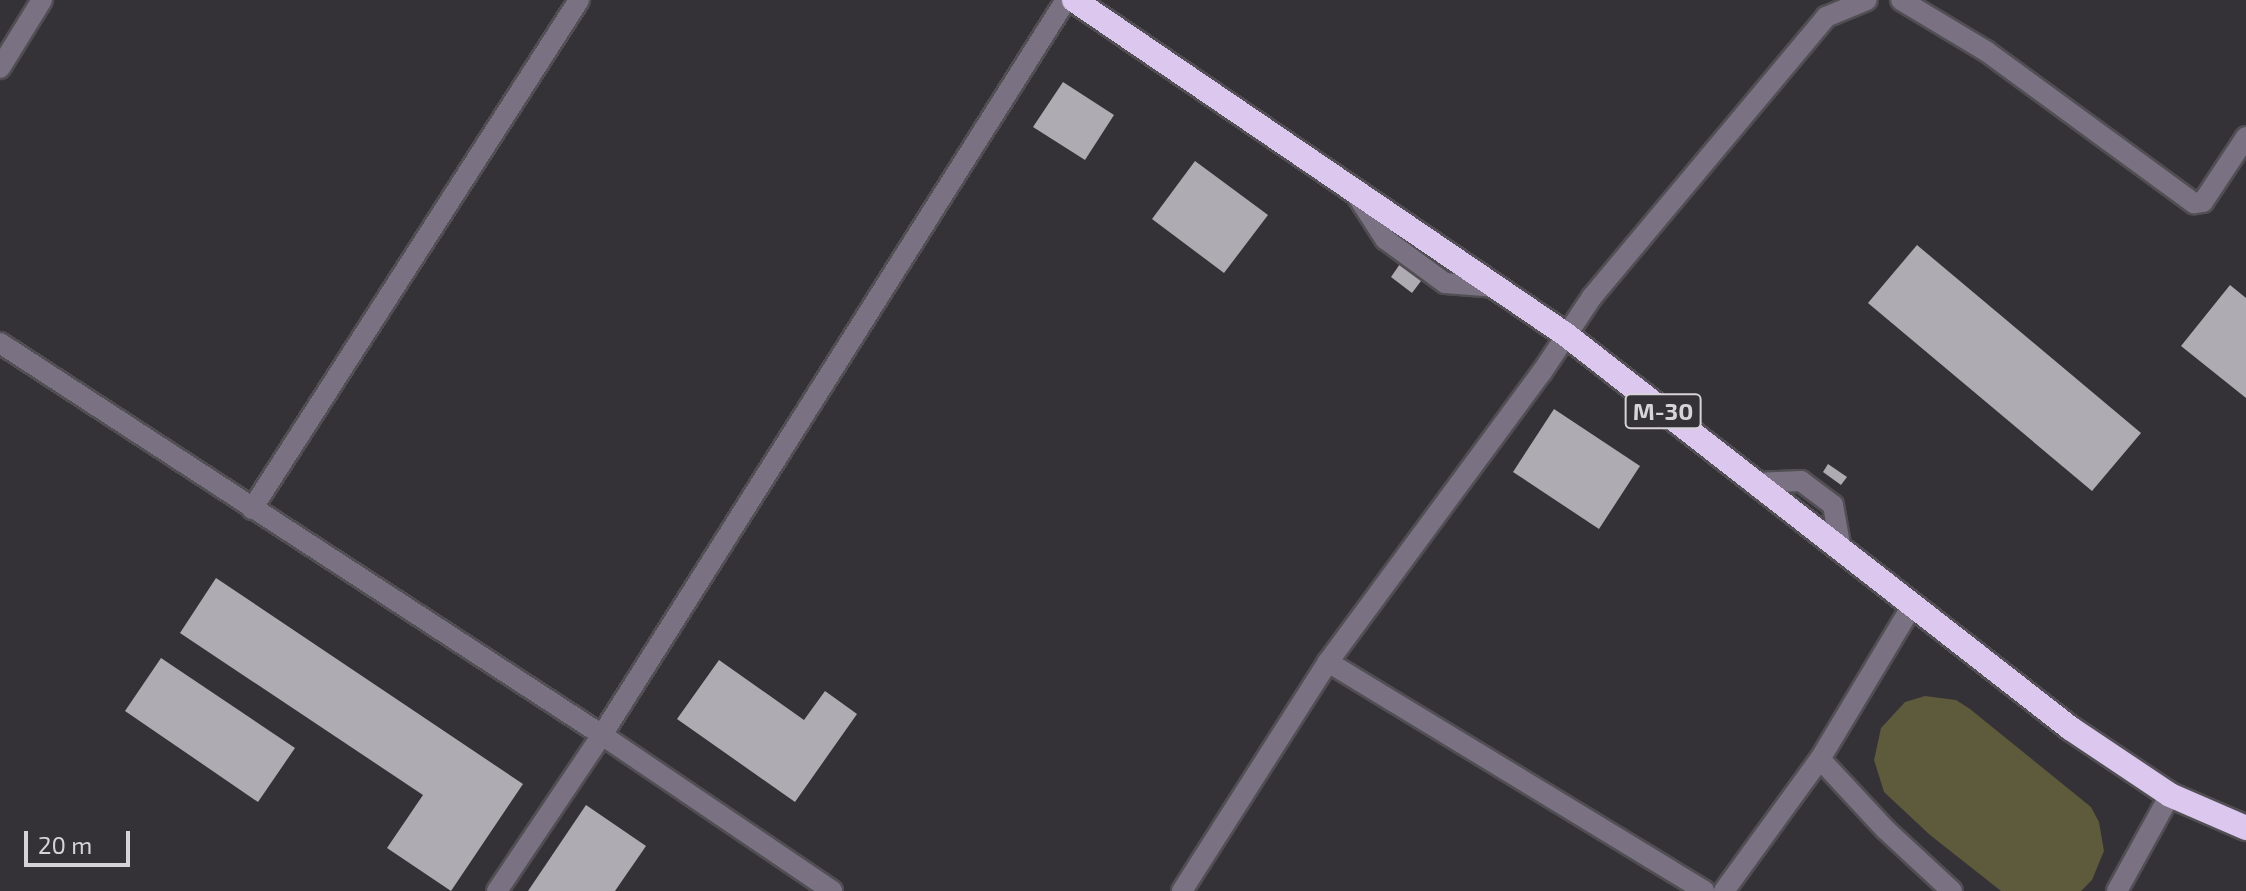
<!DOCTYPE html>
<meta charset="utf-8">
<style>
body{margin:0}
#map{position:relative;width:2246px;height:891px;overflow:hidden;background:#343137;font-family:"Exo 2",sans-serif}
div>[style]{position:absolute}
.green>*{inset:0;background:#5e5a3c}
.building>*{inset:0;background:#aeabb2}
.roads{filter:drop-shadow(2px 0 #514e54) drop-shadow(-2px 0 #514e54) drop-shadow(0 2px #514e54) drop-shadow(0 -2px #514e54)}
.minor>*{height:20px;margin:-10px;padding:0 10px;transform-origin:10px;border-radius:10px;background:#7a7282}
.highway>*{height:24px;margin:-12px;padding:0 12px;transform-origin:12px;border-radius:12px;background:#dcc8ef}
span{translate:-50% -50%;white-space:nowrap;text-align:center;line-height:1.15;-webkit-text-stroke:8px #343137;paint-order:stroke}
.shield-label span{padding:2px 6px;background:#343137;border:2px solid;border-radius:6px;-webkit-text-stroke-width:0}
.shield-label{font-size:24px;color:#d6d4d8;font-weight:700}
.scale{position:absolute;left:24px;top:831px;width:106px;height:36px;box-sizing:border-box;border:4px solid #d6d4d8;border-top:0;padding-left:10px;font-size:24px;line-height:28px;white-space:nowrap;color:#d6d4d8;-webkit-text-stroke:6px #343137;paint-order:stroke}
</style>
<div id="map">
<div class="green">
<div style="clip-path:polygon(1925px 696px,1956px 700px,1970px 709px,2091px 807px,2099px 822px,2104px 851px,2092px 880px,2081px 891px,2001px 891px,1930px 835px,1884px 792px,1874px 760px,1881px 728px,1905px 702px)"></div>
</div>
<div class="building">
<div style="clip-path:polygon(1063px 82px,1114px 115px,1085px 160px,1033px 127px)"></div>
<div style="clip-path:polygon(1195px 161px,1268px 215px,1224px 273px,1152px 219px)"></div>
<div style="clip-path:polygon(1917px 245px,2141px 433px,2092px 491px,1868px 303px)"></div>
<div style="clip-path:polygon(1402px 261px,1424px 277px,1412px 293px,1391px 277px)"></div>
<div style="clip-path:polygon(2230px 285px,2246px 298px,2246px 398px,2181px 346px)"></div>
<div style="clip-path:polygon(1554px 409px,1640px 466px,1599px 529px,1513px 472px)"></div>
<div style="clip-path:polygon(1828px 464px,1847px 477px,1841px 485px,1823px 472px)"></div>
<div style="clip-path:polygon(216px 578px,523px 784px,451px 891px,387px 848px,423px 795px,180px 633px)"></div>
<div style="clip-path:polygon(161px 658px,295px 748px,258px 802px,125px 711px)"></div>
<div style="clip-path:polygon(719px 660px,804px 720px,825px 691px,857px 714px,795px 802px,677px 719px)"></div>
<div style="clip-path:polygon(586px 805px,646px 846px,615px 891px,528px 891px)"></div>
</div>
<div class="roads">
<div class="minor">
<div style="left:1901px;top:0;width:99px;rotate:31deg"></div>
<div style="left:1986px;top:51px;width:258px;rotate:36.2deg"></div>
<div style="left:2194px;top:203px;width:9px;rotate:-6deg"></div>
<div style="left:2203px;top:202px;width:78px;rotate:-56.5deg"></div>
<div style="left:0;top:68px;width:80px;rotate:-58.3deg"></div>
<div style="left:1356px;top:194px;width:54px;rotate:57.2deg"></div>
<div style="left:1385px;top:239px;width:74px;rotate:36.3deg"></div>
<div style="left:1445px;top:283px;width:52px;rotate:4.4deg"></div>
<div style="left:0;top:343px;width:718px;rotate:33.07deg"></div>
<div style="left:602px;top:735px;width:278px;rotate:34.1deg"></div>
<div style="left:1755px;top:483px;width:46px;rotate:-2.5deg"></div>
<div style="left:1801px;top:481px;width:40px;rotate:37deg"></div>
<div style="left:1833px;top:505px;width:46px;rotate:79.9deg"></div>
<div style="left:252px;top:509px;width:605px;rotate:-57.28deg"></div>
<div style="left:1328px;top:662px;width:440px;rotate:31.3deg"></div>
<div style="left:1820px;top:759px;width:96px;rotate:47.1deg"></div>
<div style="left:1885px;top:829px;width:91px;rotate:42.8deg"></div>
<div style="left:497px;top:891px;width:188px;rotate:-56.1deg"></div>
<div style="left:602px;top:735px;width:869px;rotate:-57.74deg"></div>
<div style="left:1182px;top:891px;width:272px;rotate:-57.5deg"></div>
<div style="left:1328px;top:662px;width:360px;rotate:-53.6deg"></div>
<div style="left:1542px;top:372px;width:90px;rotate:-56.3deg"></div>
<div style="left:1592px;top:297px;width:365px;rotate:-50.1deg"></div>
<div style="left:1826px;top:17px;width:44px;rotate:-22.5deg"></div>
<div style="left:1724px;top:891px;width:163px;rotate:-54deg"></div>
<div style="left:1820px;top:759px;width:179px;rotate:-59deg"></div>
<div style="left:2117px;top:891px;width:110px;rotate:-61.1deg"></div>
</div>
<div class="highway">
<div style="left:1074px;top:0;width:594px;rotate:34.23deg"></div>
<div style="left:1565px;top:334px;width:641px;rotate:37.96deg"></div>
<div style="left:2070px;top:728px;width:120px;rotate:33.8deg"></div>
<div style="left:2170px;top:795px;width:83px;rotate:23.5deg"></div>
</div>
</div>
<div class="shield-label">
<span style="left:1663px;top:411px">М-30</span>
</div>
<div class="scale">20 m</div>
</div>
